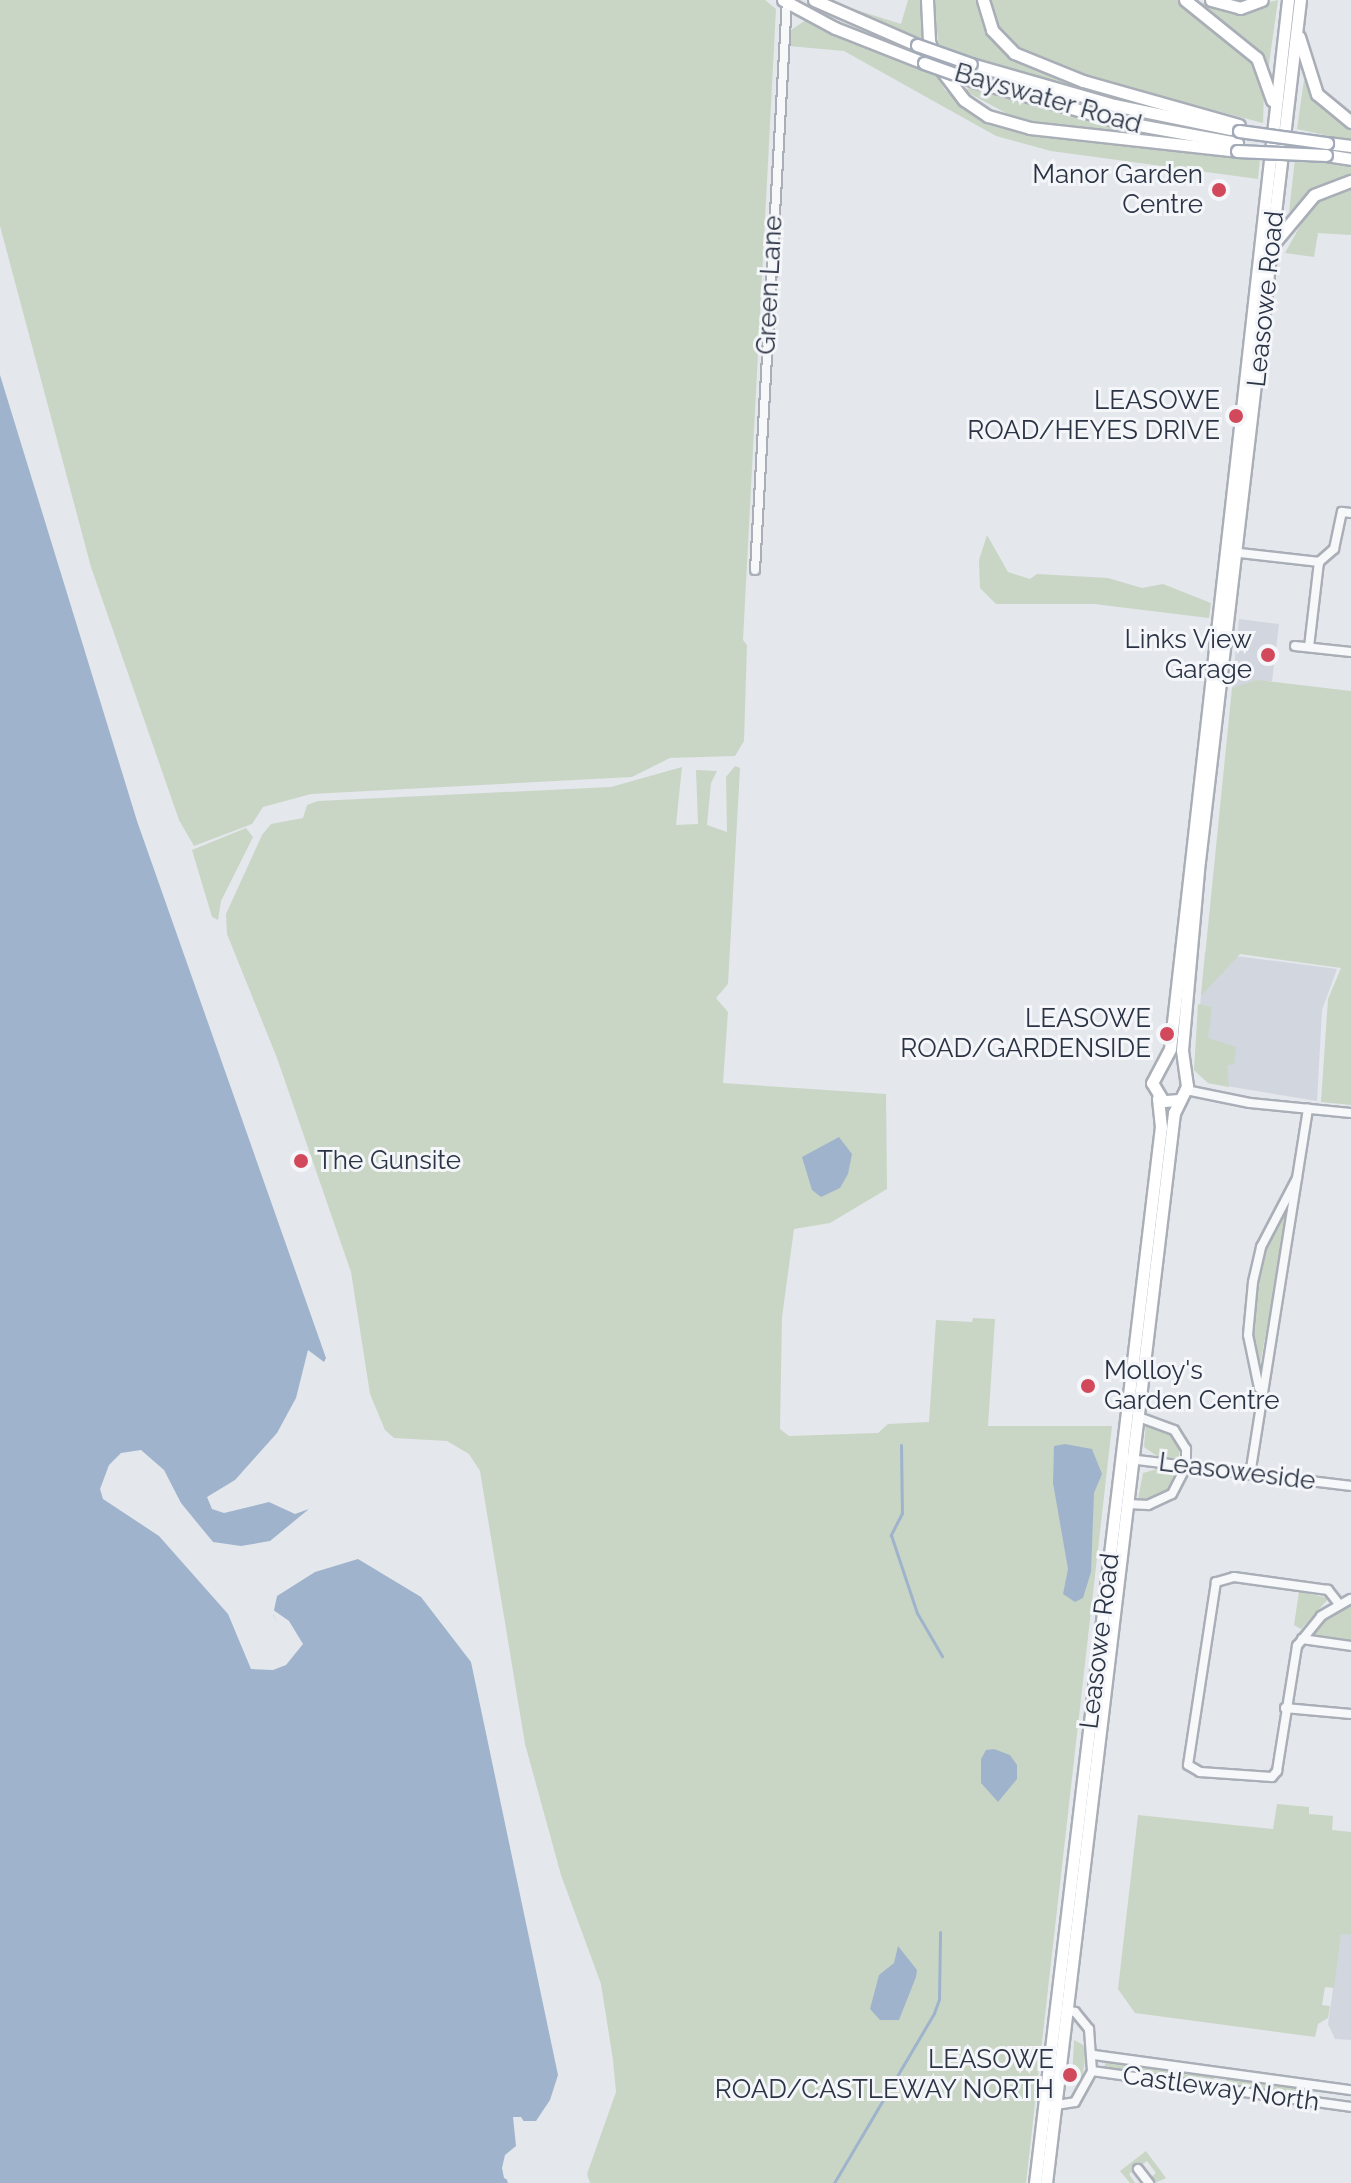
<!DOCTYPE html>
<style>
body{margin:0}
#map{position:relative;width:1351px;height:2183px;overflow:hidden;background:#e4e7ec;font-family:Raleway,sans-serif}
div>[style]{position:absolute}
.built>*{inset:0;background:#d2d6de}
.green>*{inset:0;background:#c9d6c5}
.water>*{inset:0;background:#9fb4cc}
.pier>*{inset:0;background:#e4e7ec}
.stream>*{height:3px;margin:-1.5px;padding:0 1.5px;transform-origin:1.5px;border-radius:1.5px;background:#9fb4cc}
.roads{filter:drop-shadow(2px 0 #a9aeb7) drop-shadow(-2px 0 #a9aeb7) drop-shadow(0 2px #a9aeb7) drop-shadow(0 -2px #a9aeb7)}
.minor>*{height:8px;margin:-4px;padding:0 4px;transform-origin:4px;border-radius:4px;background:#f7f8fa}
.major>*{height:11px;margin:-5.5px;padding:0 5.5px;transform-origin:5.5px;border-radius:5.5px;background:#fff}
.bridges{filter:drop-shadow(2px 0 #a3abb8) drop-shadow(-2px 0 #a3abb8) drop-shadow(0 2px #a3abb8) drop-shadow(0 -2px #a3abb8)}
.major-bridge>*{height:11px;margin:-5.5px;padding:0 5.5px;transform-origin:5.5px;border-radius:5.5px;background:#fff}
.dots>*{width:22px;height:22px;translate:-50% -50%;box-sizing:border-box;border:4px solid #f4f6f9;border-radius:50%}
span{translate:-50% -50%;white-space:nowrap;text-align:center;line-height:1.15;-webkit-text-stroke:6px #f4f6f9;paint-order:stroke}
.street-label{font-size:26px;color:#2b3445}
.poi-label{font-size:26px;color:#2b3445}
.right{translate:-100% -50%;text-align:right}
.left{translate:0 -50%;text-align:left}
</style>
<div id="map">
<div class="built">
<div style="clip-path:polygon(1239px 619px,1279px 624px,1272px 681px,1232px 688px)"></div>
<div style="clip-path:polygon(1205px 952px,1337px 969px,1322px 1010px,1317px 1101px,1208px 1083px,1194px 1070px)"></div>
<div style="clip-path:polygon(1341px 1933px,1351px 1935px,1351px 2040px,1335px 2039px,1328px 2024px)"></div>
</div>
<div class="green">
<div style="clip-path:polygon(0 0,765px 0,776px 9px,743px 640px,747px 645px,744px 741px,735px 756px,670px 758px,632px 777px,311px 794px,263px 807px,252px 824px,194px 846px,179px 820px,91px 567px,0 226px)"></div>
<div style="clip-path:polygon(825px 0,901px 24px,908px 0,924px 0,926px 41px)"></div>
<div style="clip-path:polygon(933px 0,979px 0,980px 17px,998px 46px,1016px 60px,1182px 117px,1027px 77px,939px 47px)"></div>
<div style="clip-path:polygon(987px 0,1178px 0,1257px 67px,1264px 91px,1263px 123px,1099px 80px,1023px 53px,993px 22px)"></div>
<div style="clip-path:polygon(1193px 0,1232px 12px,1278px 0,1268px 71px,1248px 42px)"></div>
<div style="clip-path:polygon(806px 20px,937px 75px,945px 90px,974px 111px,1128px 143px,1260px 158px,1258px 179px,1051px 151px,996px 136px,844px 51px,789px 46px,791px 30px)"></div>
<div style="clip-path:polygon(1304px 80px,1322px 104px,1351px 127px,1351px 141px,1297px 129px)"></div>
<div style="clip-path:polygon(973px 87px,1006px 98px,1182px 140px,1017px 119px,963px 90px)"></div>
<div style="clip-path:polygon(1295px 159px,1351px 164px,1351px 176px,1315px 188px,1289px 212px)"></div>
<div style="clip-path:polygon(1351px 186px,1351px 235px,1318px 233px,1314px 257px,1285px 253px,1306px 215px,1303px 211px,1322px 196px)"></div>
<div style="clip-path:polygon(987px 535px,1008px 572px,1030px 579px,1037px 574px,1108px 578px,1142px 588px,1163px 584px,1211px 603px,1209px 618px,1094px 604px,996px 604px,980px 588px,979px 560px)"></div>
<div style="clip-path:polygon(1257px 680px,1351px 691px,1351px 1105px,1321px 1102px,1328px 999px,1341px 968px,1240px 954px,1201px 996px,1232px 688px)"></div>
<div style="clip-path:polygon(735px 766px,740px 768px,728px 984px,716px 998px,728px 1012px,723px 1083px,886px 1094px,887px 1189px,830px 1223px,794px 1229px,782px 1317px,780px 1429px,789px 1436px,878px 1433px,888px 1424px,929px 1422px,936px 1320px,972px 1322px,973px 1318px,995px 1319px,988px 1426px,1112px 1426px,1026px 2183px,590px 2183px,587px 2174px,616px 2092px,613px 2060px,601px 1984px,561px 1875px,525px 1744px,480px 1471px,469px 1454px,447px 1441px,394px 1438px,385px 1430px,370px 1394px,351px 1272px,277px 1058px,227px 934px,226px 914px,262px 835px,271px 824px,303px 818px,307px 805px,318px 801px,611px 787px,682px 767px,676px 825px,698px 824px,696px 770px,717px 771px,711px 783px,707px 825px,727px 832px,726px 777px)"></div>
<div style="clip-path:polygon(246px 828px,253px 837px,221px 901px,218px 920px,212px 917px,192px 850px)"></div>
<div style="clip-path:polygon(1198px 1004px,1212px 1007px,1208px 1038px,1236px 1047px,1234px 1064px,1227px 1065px,1229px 1087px,1208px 1083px,1194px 1070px)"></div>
<div style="clip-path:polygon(1289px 1200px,1280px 1257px,1259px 1370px,1251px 1322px,1256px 1280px,1267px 1240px)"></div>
<div style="clip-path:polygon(1146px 1422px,1174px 1432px,1180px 1444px,1179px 1458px,1158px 1457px,1144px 1447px)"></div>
<div style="clip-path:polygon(1157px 1469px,1175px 1471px,1174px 1487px,1152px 1500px,1138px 1499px,1143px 1473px)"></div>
<div style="clip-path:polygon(1299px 1592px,1329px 1598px,1301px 1629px,1294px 1625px)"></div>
<div style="clip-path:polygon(1351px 1604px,1351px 1642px,1313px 1637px,1315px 1626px)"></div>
<div style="clip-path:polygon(1277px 1804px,1309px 1807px,1309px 1814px,1333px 1816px,1332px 1830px,1351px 1832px,1351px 1935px,1341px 1934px,1334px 1988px,1325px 1987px,1322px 2005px,1330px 2006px,1328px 2018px,1318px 2024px,1315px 2037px,1135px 2013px,1118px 1989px,1138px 1815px,1273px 1829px)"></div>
<div style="clip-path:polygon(1074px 2040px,1087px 2047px,1082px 2079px,1072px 2079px)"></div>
<div style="clip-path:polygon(1106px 2060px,1212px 2075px,1214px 2079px,1210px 2084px,1104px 2069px)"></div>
<div style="clip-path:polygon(1227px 2077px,1305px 2088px,1306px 2094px,1225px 2085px)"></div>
<div style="clip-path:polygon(1146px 2151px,1166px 2178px,1155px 2183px,1151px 2177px,1156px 2173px,1147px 2161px,1129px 2174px,1135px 2183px,1130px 2183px,1120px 2171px)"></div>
</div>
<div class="water">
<div style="clip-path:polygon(0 375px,137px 821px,326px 1358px,324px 1362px,308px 1350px,296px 1398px,277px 1433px,235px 1480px,207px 1497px,212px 1509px,224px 1513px,269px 1502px,295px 1514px,309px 1509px,270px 1541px,241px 1546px,213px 1542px,145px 1465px,126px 1471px,123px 1488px,250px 1633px,271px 1645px,281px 1628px,273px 1615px,277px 1596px,315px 1572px,358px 1559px,421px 1597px,471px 1662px,558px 2075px,550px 2100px,536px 2121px,519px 2121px,518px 2147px,505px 2174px,508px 2183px,0 2183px)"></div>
<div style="clip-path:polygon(839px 1137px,852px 1154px,848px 1174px,840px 1188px,821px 1197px,812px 1190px,802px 1157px)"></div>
<div style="clip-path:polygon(1065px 1444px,1092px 1449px,1102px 1474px,1094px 1493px,1091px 1572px,1083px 1598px,1075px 1602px,1063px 1594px,1068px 1569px,1053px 1483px,1054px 1446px)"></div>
<div style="clip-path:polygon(994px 1749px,1010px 1755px,1017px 1765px,1017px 1779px,998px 1802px,981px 1783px,981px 1759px,986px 1750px)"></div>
<div style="clip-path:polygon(898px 1946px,917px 1970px,916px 1977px,899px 2020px,880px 2020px,870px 2009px,879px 1975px,894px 1963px)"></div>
</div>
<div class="pier">
<div style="clip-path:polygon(141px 1450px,164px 1470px,181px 1503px,217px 1547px,210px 1545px,149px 1471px,129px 1474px,127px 1487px,136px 1498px,161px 1508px,242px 1607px,260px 1638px,270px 1640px,276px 1635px,277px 1622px,269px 1607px,289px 1621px,303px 1644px,286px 1665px,273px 1670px,251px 1669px,228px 1614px,159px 1536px,103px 1499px,100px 1489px,109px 1465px,121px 1453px)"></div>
<div style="clip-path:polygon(513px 2117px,521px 2117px,526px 2125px,512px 2182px,504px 2178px,502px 2168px,505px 2155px,516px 2146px)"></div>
</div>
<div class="stream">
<div style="left:901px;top:1445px;width:68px;rotate:89.2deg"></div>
<div style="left:902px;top:1513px;width:25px;rotate:117deg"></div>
<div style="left:891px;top:1535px;width:82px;rotate:71.6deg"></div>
<div style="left:917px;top:1613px;width:50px;rotate:59.8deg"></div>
<div style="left:834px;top:2183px;width:197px;rotate:-59.5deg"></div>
<div style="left:934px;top:2013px;width:15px;rotate:-70deg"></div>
<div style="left:939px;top:1999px;width:67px;rotate:-89.1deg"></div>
</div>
<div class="roads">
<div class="minor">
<div style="left:1231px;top:552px;width:89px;rotate:6.5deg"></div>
<div style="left:1319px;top:562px;width:20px;rotate:-41deg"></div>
<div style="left:1334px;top:549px;width:38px;rotate:-78deg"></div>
<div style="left:1342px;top:512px;width:9px;rotate:6deg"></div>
<div style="left:755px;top:570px;width:571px;rotate:-86.79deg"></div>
<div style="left:1295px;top:646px;width:56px;rotate:6.1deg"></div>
<div style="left:1309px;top:647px;width:86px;rotate:-83.3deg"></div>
<div style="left:1186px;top:1090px;width:65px;rotate:11.5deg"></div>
<div style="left:1250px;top:1103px;width:101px;rotate:5.7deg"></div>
<div style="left:1259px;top:1388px;width:54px;rotate:-101.7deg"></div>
<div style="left:1248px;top:1335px;width:53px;rotate:-84.6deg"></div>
<div style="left:1253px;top:1282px;width:36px;rotate:-77deg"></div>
<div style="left:1261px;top:1247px;width:78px;rotate:-62.4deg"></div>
<div style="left:1129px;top:1459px;width:224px;rotate:6.9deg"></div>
<div style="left:1250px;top:1475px;width:371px;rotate:-81deg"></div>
<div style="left:1128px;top:1504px;width:20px;rotate:3deg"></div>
<div style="left:1148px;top:1505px;width:26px;rotate:-25deg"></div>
<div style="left:1172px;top:1494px;width:31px;rotate:-63deg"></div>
<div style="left:1186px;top:1466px;width:17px;rotate:-90deg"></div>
<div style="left:1186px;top:1449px;width:22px;rotate:-122deg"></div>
<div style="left:1174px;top:1430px;width:37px;rotate:-160deg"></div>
<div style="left:1339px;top:1604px;width:18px;rotate:-128deg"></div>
<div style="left:1328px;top:1590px;width:95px;rotate:-172.1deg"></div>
<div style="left:1234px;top:1577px;width:19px;rotate:164deg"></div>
<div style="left:1216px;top:1582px;width:185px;rotate:98.7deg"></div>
<div style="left:1188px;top:1765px;width:14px;rotate:30deg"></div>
<div style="left:1200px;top:1772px;width:72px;rotate:4deg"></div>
<div style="left:1272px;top:1777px;width:8px;rotate:-50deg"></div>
<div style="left:1277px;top:1771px;width:127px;rotate:-80.9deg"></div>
<div style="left:1297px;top:1646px;width:38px;rotate:-51deg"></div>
<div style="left:1321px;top:1616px;width:34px;rotate:-30deg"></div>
<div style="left:1302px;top:1639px;width:49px;rotate:8.1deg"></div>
<div style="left:1285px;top:1708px;width:66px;rotate:5.2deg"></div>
<div style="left:1094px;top:2055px;width:259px;rotate:7.8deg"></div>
<div style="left:1092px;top:2071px;width:261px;rotate:7.9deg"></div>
<div style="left:1050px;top:2106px;width:25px;rotate:-9deg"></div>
<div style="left:1075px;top:2102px;width:35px;rotate:-61deg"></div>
<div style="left:1092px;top:2071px;width:42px;rotate:-94.1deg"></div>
<div style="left:1089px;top:2029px;width:22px;rotate:-129deg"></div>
<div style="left:1075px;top:2012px;width:10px;rotate:-169deg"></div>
<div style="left:1138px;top:2169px;width:18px;rotate:52deg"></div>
</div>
<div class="major">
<div style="left:783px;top:0;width:59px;rotate:28.3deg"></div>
<div style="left:835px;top:28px;width:96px;rotate:21.5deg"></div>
<div style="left:814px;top:0;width:112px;rotate:23.6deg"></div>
<div style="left:927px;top:0;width:41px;rotate:87.2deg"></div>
<div style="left:929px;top:41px;width:23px;rotate:72deg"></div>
<div style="left:936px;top:63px;width:46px;rotate:52.9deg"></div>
<div style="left:964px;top:100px;width:29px;rotate:34deg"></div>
<div style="left:988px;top:116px;width:44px;rotate:15.9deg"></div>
<div style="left:1030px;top:128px;width:208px;rotate:6.3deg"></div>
<div style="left:983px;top:0;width:31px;rotate:73deg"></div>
<div style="left:992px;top:30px;width:32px;rotate:46deg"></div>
<div style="left:1014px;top:53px;width:74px;rotate:22.1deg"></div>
<div style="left:1083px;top:81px;width:162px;rotate:15.8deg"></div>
<div style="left:1185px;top:0;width:92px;rotate:38.9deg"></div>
<div style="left:1257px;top:58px;width:45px;rotate:70.3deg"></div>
<div style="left:1211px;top:0;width:30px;rotate:15deg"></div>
<div style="left:1240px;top:8px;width:23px;rotate:-20deg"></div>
<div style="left:1299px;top:37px;width:60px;rotate:72.5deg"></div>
<div style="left:1317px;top:94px;width:44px;rotate:39.5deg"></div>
<div style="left:971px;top:64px;width:149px;rotate:16deg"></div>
<div style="left:1114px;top:105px;width:118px;rotate:11.7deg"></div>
<div style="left:977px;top:82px;width:150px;rotate:15.4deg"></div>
<div style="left:1122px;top:122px;width:117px;rotate:10.3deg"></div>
<div style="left:1327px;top:143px;width:24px;rotate:7deg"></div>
<div style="left:1326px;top:155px;width:25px;rotate:9deg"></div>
<div style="left:1274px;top:243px;width:62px;rotate:-50.2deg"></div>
<div style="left:1314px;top:195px;width:40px;rotate:-21deg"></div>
<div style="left:1179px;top:1100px;width:16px;rotate:176deg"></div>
<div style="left:1163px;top:1101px;width:21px;rotate:-121deg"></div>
<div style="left:1152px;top:1083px;width:38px;rotate:-62deg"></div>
<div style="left:1170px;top:1049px;width:1056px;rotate:-83.58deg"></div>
<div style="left:1035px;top:2183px;width:1063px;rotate:-83.2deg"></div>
<div style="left:1161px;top:1127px;width:29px;rotate:-96deg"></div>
<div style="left:1046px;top:2183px;width:1078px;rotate:-83.18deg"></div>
<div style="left:1174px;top:1113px;width:30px;rotate:-64deg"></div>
<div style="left:1187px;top:1086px;width:36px;rotate:-98deg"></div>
<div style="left:1182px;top:1050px;width:190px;rotate:-84.9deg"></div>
<div style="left:1199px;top:861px;width:867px;rotate:-83.31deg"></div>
</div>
</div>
<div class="bridges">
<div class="major-bridge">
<div style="left:917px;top:45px;width:57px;rotate:19.4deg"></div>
<div style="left:924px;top:63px;width:56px;rotate:19.7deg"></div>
<div style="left:1239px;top:131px;width:89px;rotate:7.8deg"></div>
<div style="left:1237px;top:151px;width:89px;rotate:2.6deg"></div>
</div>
</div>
<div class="dots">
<div style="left:1219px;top:190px;background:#d1495b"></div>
<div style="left:1236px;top:416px;background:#d1495b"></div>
<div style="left:1268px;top:655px;background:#d1495b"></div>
<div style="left:1167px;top:1034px;background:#d1495b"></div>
<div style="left:301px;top:1161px;background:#d1495b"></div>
<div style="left:1088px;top:1386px;background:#d1495b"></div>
<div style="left:1070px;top:2075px;background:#d1495b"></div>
</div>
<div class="street-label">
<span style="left:1048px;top:99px;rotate:16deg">Bayswater Road</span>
<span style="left:770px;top:285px;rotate:-87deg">Green Lane</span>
<span style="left:1266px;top:299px;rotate:-84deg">Leasowe Road</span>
<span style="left:1237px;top:1472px;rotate:7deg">Leasoweside</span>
<span style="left:1100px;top:1641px;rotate:-83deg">Leasowe Road</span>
<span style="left:1221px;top:2089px;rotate:8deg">Castleway North</span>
</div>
<div class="poi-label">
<span class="right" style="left:1203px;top:190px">Manor Garden<br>Centre</span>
<span class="right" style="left:1220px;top:416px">LEASOWE<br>ROAD/HEYES DRIVE</span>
<span class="right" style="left:1252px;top:655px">Links View<br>Garage</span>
<span class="right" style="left:1151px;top:1034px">LEASOWE<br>ROAD/GARDENSIDE</span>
<span class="left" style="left:317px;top:1161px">The Gunsite</span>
<span class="left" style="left:1104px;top:1386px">Molloy's<br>Garden Centre</span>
<span class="right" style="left:1054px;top:2075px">LEASOWE<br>ROAD/CASTLEWAY NORTH</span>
</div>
</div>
